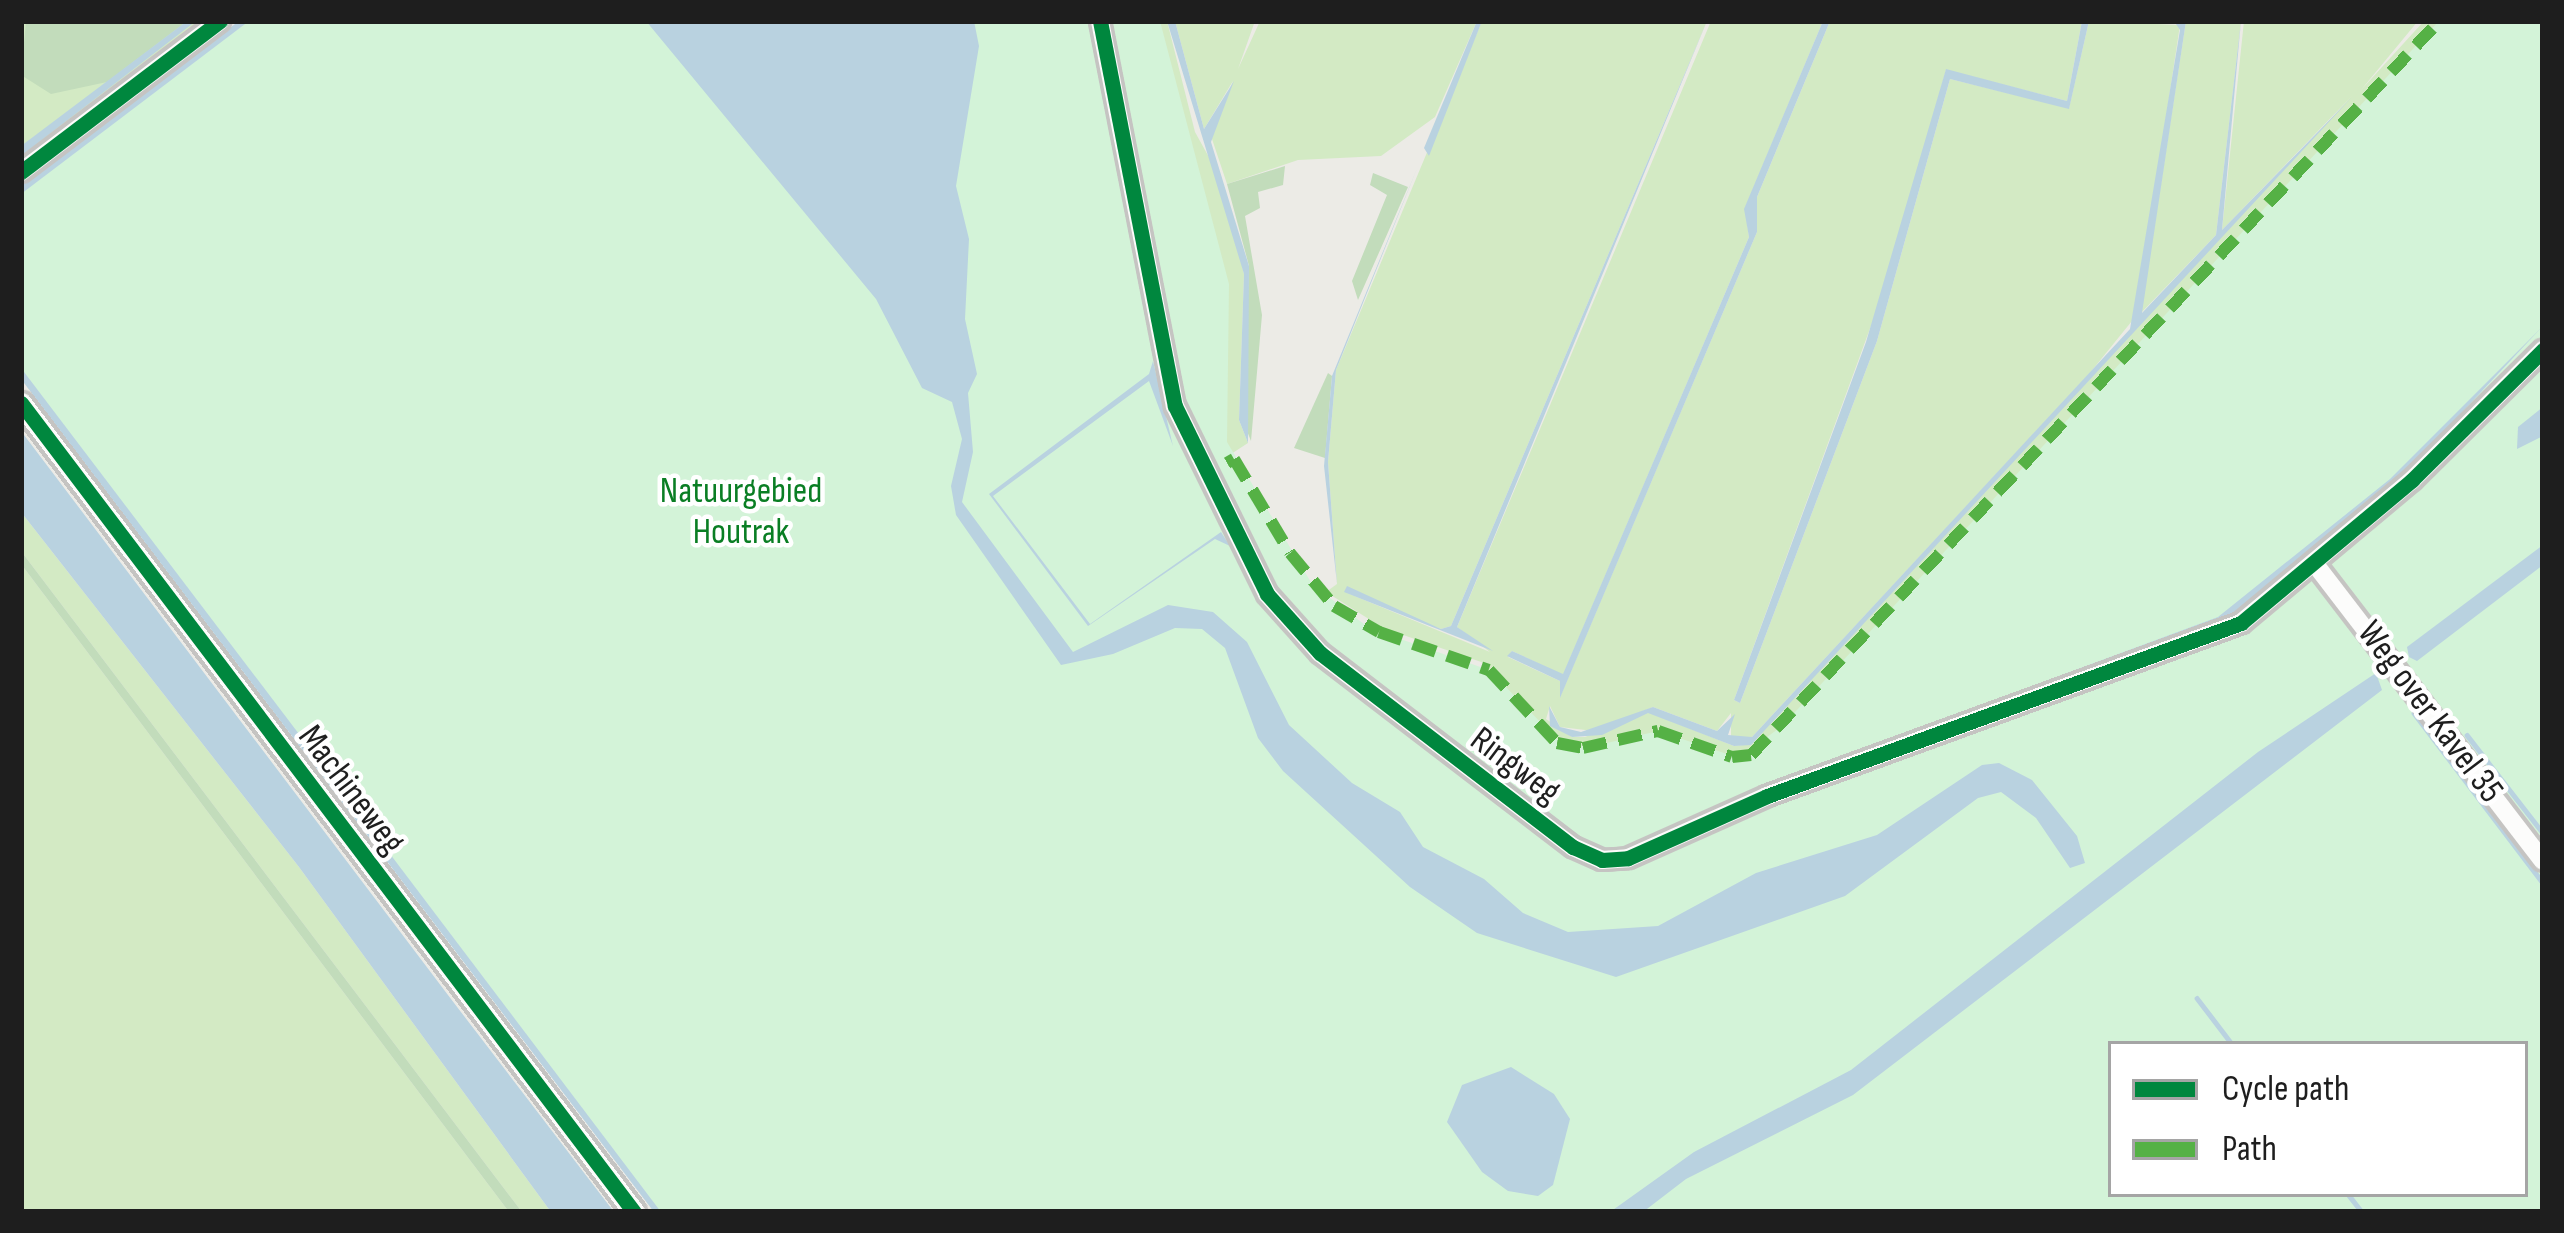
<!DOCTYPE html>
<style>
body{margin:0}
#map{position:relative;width:2564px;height:1233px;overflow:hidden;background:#ecebe6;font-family:"Sofia Sans Condensed",sans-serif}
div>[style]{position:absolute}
.grass>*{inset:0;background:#d3eac4}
.forest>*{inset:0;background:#c2dcbb}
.park>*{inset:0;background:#d3f3d8}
.water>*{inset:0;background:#b9d2e0}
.stream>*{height:4.5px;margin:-2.25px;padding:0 2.25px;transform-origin:2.25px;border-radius:2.25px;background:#b9d2e0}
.roads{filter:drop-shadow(3px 0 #c5c4c2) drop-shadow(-3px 0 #c5c4c2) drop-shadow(0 3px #c5c4c2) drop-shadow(0 -3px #c5c4c2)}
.minor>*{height:18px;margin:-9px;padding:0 9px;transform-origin:9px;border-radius:9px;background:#fcfcfb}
.tertiary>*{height:21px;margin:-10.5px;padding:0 10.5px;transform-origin:10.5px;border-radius:10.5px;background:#fcfcfb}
.quiet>*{height:12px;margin-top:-6px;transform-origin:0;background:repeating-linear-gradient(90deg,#55b145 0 24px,transparent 0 36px)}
.cycleway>*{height:15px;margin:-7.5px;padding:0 7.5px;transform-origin:7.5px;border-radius:7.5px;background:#00873e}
span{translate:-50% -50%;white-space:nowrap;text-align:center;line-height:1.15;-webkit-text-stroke:9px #fff;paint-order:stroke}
.park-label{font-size:36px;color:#0a7e24}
.street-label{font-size:36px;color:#1e1e1e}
.frame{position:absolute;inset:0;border:24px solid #1e1e1e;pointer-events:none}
.legend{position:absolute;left:2108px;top:1041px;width:420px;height:156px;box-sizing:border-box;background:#fff;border:3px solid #a5a5a5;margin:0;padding:15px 21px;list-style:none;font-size:36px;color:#1e1e1e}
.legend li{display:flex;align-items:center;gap:24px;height:60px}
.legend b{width:60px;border:3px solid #a5a5a5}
</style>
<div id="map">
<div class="grass">
<div style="clip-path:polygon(21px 21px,212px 21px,21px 165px)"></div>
<div style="clip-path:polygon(1106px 21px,1167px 21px,1195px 132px,1221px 179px,1244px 274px,1239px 420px,1248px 443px,1228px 456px)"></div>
<div style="clip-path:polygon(1175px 21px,1255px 21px,1238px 69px,1260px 21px,1477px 21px,1435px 117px,1381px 156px,1298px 160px,1227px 184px,1211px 136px,1233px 81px,1204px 129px)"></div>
<div style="clip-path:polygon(1482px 21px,1707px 21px,1451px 626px,1441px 629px,1345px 592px,1490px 652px,1457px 627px,1711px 21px,1823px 21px,1745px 208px,1749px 237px,1563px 675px,1512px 651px,1508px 657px,1560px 681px,1560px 697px,1757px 232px,1757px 197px,1830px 21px,2082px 21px,2067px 101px,1946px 70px,1883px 293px,1734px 700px,1740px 703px,1877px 341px,1950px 79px,2069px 108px,2089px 21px,2180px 25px,2136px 316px,2089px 374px,1752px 737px,1731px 738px,1731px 713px,1717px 731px,1653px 707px,1594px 731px,1560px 727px,1550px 706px,1546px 719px,1572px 737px,1585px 737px,1648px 712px,1734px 746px,1751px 744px,2352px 96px,2222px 230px,2244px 21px,2418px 21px,2361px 90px,2424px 21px,2472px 21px,1776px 765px,1582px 770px,1347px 637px,1257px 511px,1326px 603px,1376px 636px,1485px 672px,1487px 664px,1383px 628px,1326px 592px,1337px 584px,1328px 462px,1336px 370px)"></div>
<div style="clip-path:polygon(2186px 21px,2241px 21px,2216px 235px,2141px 313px)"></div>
<div style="clip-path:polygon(21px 512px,299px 867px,551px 1212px,522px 1212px,21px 551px)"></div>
<div style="clip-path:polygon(21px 564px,509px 1212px,21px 1212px)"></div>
</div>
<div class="forest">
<div style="clip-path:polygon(26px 21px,74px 23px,187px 21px,107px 82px,51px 94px,21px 75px)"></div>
<div style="clip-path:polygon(1285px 166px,1283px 185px,1258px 192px,1260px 208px,1245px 216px,1262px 315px,1251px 441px,1243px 421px,1249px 266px,1227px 184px)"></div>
<div style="clip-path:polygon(1373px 173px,1408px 187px,1358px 300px,1352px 281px,1387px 195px,1370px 185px)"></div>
<div style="clip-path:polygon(1328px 373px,1332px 376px,1325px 458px,1294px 448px)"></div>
<div style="clip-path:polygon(21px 551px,522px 1212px,509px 1212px,21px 564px)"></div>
</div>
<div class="park">
<div style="clip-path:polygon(evenodd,242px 21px,1160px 21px,1229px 284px,1227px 442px,1312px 584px,1369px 628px,1489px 670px,1563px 745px,1590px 747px,1658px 731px,1739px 758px,1782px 726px,2439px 21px,2543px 21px,2543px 1212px,658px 1212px,21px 372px,21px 189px,242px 21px,2111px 1044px,2525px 1044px,2525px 1194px,2111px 1194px,2111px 1044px)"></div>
</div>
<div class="water">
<div style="clip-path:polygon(187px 21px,196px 21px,21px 156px,21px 146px)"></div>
<div style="clip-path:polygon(239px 21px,249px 21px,21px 194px,21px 185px)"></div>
<div style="clip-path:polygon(646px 21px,974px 21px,979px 46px,956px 186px,969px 239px,965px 319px,977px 374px,968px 393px,973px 452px,962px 502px,1073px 652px,1168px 605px,1213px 612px,1247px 642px,1289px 725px,1352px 783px,1400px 812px,1423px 847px,1484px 879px,1523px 913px,1568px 932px,1658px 926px,1756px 873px,1877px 835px,1982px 765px,1999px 763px,2032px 780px,2077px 836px,2085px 863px,2070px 868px,2036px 818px,2001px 792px,1978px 798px,1845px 896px,1616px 977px,1477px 933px,1410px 887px,1283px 771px,1258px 738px,1225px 648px,1202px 629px,1175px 628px,1113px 654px,1061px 665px,956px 515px,951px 486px,962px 439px,952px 402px,922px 388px,876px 299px)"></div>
<div style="clip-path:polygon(1167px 21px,1175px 21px,1204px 129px,1234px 81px,1211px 142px,1249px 266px,1248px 443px,1239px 420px,1244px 274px)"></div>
<div style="clip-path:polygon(1477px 21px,1482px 21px,1429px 156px,1424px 148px)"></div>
<div style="clip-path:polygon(1707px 21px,1457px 627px,1493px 651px,1344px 592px,1347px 586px,1441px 629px,1451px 626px)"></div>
<div style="clip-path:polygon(1823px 21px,1830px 21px,1757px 197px,1757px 232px,1560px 698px,1560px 681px,1507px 656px,1512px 651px,1563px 674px,1749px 237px,1744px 209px)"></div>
<div style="clip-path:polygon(2082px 21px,2089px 21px,2069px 109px,1950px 79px,1877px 341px,1740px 703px,1734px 700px,1866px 342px,1946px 69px,2067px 101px)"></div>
<div style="clip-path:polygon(2174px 21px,2186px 21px,2142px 313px,2216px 235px,2241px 21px,2222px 230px,2352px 97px,1751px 745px,1734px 746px,1648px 713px,1602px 735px,1572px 737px,1550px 726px,1549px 706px,1560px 727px,1581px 732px,1653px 707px,1717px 731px,1735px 714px,1728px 735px,1752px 737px,2130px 329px,2180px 30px)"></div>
<div style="clip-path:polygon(1418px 166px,1336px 370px,1328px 462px,1337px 584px,1324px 466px,1332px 376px)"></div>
<div style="clip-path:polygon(2543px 326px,2423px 454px,2242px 608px,2212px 625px,2139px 653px,1789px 776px,2218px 617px,2390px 479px)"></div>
<div style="clip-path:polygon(1153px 361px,1173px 446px,1149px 381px,993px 496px,1090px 624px,1221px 532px,1230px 546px,1215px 539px,1088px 626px,989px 494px,1149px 374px)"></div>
<div style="clip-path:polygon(21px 368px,384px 846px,661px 1212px,654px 1212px,373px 843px,21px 379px)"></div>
<div style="clip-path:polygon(2543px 407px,2543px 436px,2517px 449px,2518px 427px)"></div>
<div style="clip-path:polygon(21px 431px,451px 999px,614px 1212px,551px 1212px,299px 867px,21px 512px)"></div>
<div style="clip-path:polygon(2543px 545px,2543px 565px,2417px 661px,2409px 657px,2407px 647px)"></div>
<div style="clip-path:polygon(2376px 673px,2382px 690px,1853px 1095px,1686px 1179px,1643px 1212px,1610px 1212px,1694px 1152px,1851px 1070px,2258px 752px)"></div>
<div style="clip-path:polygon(1511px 1067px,1554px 1094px,1570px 1119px,1553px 1185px,1538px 1196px,1508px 1191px,1482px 1172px,1447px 1122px,1462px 1085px)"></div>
</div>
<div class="stream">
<div style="left:2414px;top:713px;width:213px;rotate:52.8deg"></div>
<div style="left:2467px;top:735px;width:124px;rotate:52.2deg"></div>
<div style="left:2197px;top:998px;width:58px;rotate:52.7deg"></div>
<div style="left:2348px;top:1194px;width:23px;rotate:52deg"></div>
</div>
<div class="roads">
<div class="minor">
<div style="left:1100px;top:21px;width:392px;rotate:79deg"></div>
<div style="left:1175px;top:406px;width:209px;rotate:63.9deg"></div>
<div style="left:1267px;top:594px;width:79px;rotate:48.1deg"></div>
<div style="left:1320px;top:653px;width:319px;rotate:37.5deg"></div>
<div style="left:1573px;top:847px;width:32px;rotate:24deg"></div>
<div style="left:1602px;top:860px;width:26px;rotate:-4deg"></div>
<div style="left:1628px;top:858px;width:152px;rotate:-24deg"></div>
<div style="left:1767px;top:796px;width:505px;rotate:-20.05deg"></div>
<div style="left:2241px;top:623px;width:223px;rotate:-39.9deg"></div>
<div style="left:2412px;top:480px;width:185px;rotate:-44.8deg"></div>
<div style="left:21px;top:172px;width:250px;rotate:-37.2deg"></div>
<div style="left:2315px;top:564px;width:374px;rotate:52.5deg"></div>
</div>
<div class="tertiary">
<div style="left:21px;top:403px;width:1015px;rotate:52.85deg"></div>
</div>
</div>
<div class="quiet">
<div style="left:1227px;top:463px;width:8px;rotate:-30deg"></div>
<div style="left:1234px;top:459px;width:109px;rotate:59.2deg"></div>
<div style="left:1290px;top:553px;width:69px;rotate:50.3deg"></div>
<div style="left:1334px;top:606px;width:52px;rotate:30deg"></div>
<div style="left:1379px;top:632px;width:116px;rotate:19.1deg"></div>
<div style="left:1489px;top:670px;width:100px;rotate:47deg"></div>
<div style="left:1557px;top:743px;width:26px;rotate:11deg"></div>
<div style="left:1583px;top:748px;width:77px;rotate:-12.8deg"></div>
<div style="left:1658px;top:731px;width:78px;rotate:19.4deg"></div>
<div style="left:1732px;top:757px;width:19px;rotate:-6deg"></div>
<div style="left:1751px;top:755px;width:1006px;rotate:-46.85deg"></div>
</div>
<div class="cycleway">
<div style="left:1100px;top:21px;width:392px;rotate:79deg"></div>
<div style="left:1175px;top:406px;width:209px;rotate:63.9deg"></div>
<div style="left:1267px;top:594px;width:79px;rotate:48.1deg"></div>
<div style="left:1320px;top:653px;width:319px;rotate:37.5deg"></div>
<div style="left:1573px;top:847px;width:32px;rotate:24deg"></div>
<div style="left:1602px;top:860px;width:26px;rotate:-4deg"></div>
<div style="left:1628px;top:858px;width:152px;rotate:-24deg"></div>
<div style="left:1767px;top:796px;width:505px;rotate:-20.05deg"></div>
<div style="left:2241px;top:623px;width:223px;rotate:-39.9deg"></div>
<div style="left:2412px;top:480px;width:185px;rotate:-44.8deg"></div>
<div style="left:21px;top:172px;width:250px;rotate:-37.2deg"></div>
<div style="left:21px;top:403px;width:1015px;rotate:52.85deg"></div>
</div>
<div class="park-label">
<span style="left:741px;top:512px">Natuurgebied<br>Houtrak</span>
</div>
<div class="street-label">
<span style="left:2430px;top:712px;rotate:53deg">Weg over Kavel 35</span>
<span style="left:1515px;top:766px;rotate:37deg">Ringweg</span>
<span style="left:351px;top:790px;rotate:53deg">Machineweg</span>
</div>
<div class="frame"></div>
<ul class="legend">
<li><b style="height:15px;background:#00873e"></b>Cycle path</li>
<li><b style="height:15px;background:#55b145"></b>Path</li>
</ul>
</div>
